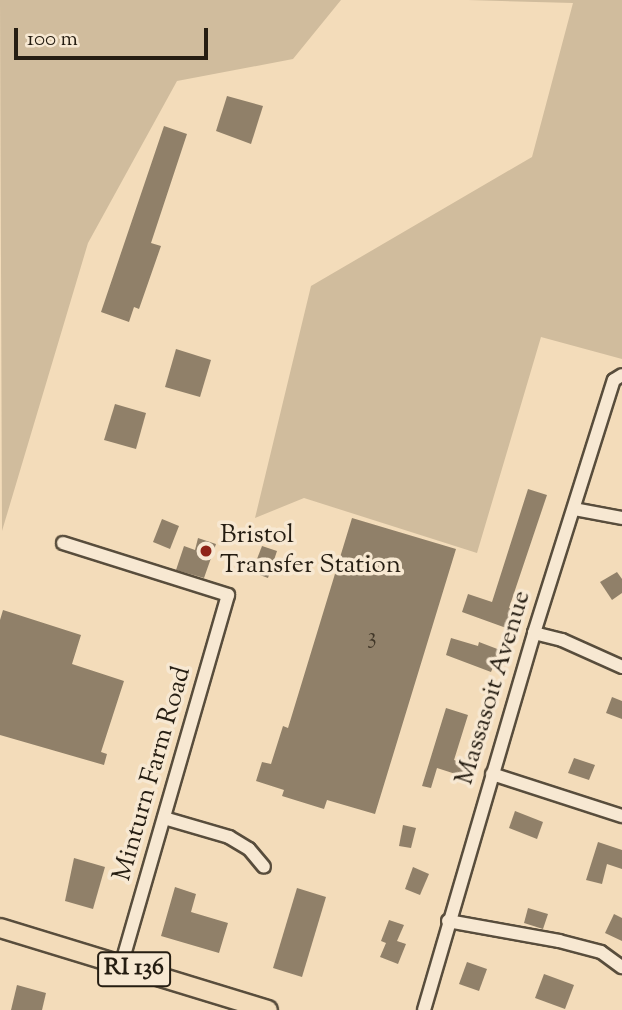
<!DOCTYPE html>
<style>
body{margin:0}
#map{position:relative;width:622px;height:1010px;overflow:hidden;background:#f3dcba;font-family:"Sorts Mill Goudy",serif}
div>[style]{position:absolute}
.green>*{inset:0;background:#d0bc9d}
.building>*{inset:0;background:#908069}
.roads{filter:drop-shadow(2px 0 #584d3c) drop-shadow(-2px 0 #584d3c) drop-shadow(0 2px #584d3c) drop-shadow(0 -2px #584d3c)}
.street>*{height:12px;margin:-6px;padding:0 6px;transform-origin:6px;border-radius:6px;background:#f7e8d2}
.primary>*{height:18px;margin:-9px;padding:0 9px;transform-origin:9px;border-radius:9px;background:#f3dcba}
.dots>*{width:19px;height:19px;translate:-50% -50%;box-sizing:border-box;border:4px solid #f7e8d2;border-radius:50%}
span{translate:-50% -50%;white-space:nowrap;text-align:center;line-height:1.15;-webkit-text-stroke:7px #f7e8d2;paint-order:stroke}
.number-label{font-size:23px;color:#403628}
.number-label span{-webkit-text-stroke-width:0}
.shield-label span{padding:2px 5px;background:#f7e8d2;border:2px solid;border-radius:5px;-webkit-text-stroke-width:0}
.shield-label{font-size:24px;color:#251d12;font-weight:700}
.poi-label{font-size:26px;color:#251d12}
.left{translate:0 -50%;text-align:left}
.street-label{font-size:26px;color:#251d12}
.scale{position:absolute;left:14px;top:28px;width:194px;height:32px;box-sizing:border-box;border:4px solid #251d12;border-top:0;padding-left:9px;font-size:21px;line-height:24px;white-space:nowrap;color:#251d12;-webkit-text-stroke:5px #f7e8d2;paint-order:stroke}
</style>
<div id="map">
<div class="green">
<div style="clip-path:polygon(0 0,341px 0,293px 59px,177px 81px,88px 243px,2px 531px)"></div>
<div style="clip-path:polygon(468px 0,622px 0,622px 359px,541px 337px,477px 553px,304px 498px,255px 518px,311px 286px,532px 157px,573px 3px)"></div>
</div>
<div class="building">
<div style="clip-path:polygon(227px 96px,263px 106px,251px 144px,216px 131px)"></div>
<div style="clip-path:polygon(164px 126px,187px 134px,151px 243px,161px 246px,139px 309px,134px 307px,129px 322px,101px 312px)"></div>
<div style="clip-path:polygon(176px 349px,211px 360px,200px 397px,165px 387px)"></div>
<div style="clip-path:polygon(115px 404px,146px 413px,136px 449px,104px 440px)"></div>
<div style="clip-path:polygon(528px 489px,547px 495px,509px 608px,515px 611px,509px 629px,462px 612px,468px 594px,492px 602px)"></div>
<div style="clip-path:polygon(352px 518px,456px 549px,375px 814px,327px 800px,324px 809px,282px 796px,284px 790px,256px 781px,262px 762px,271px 764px,283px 726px,288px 728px)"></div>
<div style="clip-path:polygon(162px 519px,179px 526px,170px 549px,153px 542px)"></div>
<div style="clip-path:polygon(198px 538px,216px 544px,204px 578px,176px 570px,184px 546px,195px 550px)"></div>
<div style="clip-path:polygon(262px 546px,277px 551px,268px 578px,252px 572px)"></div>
<div style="clip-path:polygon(617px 572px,622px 579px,622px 593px,612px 600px,600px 582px)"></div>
<div style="clip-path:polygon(3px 610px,81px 635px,72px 664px,124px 681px,101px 752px,107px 754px,104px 765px,0 735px,0 620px)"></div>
<div style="clip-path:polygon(451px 638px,478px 646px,479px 642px,500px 650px,491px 672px,446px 655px)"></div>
<div style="clip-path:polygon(612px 697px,622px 701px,622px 719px,606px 713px)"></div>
<div style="clip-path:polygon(446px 708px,468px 715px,454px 760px,471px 766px,468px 778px,437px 768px,431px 788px,422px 786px)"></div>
<div style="clip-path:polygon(574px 758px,595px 765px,589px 780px,568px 773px)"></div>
<div style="clip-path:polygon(515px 811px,543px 822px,537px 839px,509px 828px)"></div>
<div style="clip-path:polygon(403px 825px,416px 828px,411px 848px,399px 846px)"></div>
<div style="clip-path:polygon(598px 842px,622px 850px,622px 869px,607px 864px,602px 884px,586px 880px)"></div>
<div style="clip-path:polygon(74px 858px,105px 867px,93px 909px,65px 901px)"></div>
<div style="clip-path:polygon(413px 867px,429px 874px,420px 895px,405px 889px)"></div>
<div style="clip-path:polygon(175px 887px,196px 894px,191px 912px,228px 923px,219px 953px,161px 936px)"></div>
<div style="clip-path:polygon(297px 888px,326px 897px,302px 977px,273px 968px)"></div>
<div style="clip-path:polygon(528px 908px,548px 914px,543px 929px,524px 923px)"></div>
<div style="clip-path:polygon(614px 914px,622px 918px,622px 941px,605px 933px)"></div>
<div style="clip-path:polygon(389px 920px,404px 925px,397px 941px,406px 944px,398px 964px,380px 957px,386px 943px,381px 941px)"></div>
<div style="clip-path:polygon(467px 962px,487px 969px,479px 991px,459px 984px)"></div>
<div style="clip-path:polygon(544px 974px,574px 985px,565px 1009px,535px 998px)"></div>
<div style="clip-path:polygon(17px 985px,46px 993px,42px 1010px,11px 1010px)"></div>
</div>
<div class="roads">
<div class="street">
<div style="left:574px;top:509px;width:49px;rotate:10.6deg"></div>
<div style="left:63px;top:543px;width:173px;rotate:17.5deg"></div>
<div style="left:228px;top:595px;width:385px;rotate:106.1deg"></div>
<div style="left:534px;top:633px;width:29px;rotate:14deg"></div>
<div style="left:562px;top:640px;width:66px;rotate:24.2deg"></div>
<div style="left:492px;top:774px;width:137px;rotate:17.9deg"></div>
<div style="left:164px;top:818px;width:68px;rotate:16.3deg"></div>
<div style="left:229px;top:837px;width:23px;rotate:31deg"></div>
<div style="left:249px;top:849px;width:23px;rotate:50deg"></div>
<div style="left:448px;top:921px;width:113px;rotate:10.2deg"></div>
<div style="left:559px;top:941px;width:43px;rotate:14.7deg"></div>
<div style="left:601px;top:952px;width:26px;rotate:36deg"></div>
<div style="left:424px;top:1010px;width:393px;rotate:-73.7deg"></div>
<div style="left:534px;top:633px;width:265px;rotate:-72.5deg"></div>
<div style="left:614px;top:380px;width:9px;rotate:-32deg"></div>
</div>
<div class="primary">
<div style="left:0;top:928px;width:280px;rotate:17deg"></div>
</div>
</div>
<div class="dots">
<div style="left:206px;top:551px;background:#8f2418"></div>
</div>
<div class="number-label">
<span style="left:372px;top:638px">3</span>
</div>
<div class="shield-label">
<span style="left:134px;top:969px">RI 136</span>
</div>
<div class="poi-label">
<span class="left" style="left:220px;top:551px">Bristol<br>Transfer Station</span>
</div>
<div class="street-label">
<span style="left:494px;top:688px;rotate:-73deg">Massasoit Avenue</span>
<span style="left:153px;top:774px;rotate:-74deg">Minturn Farm Road</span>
</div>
<div class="scale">100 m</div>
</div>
